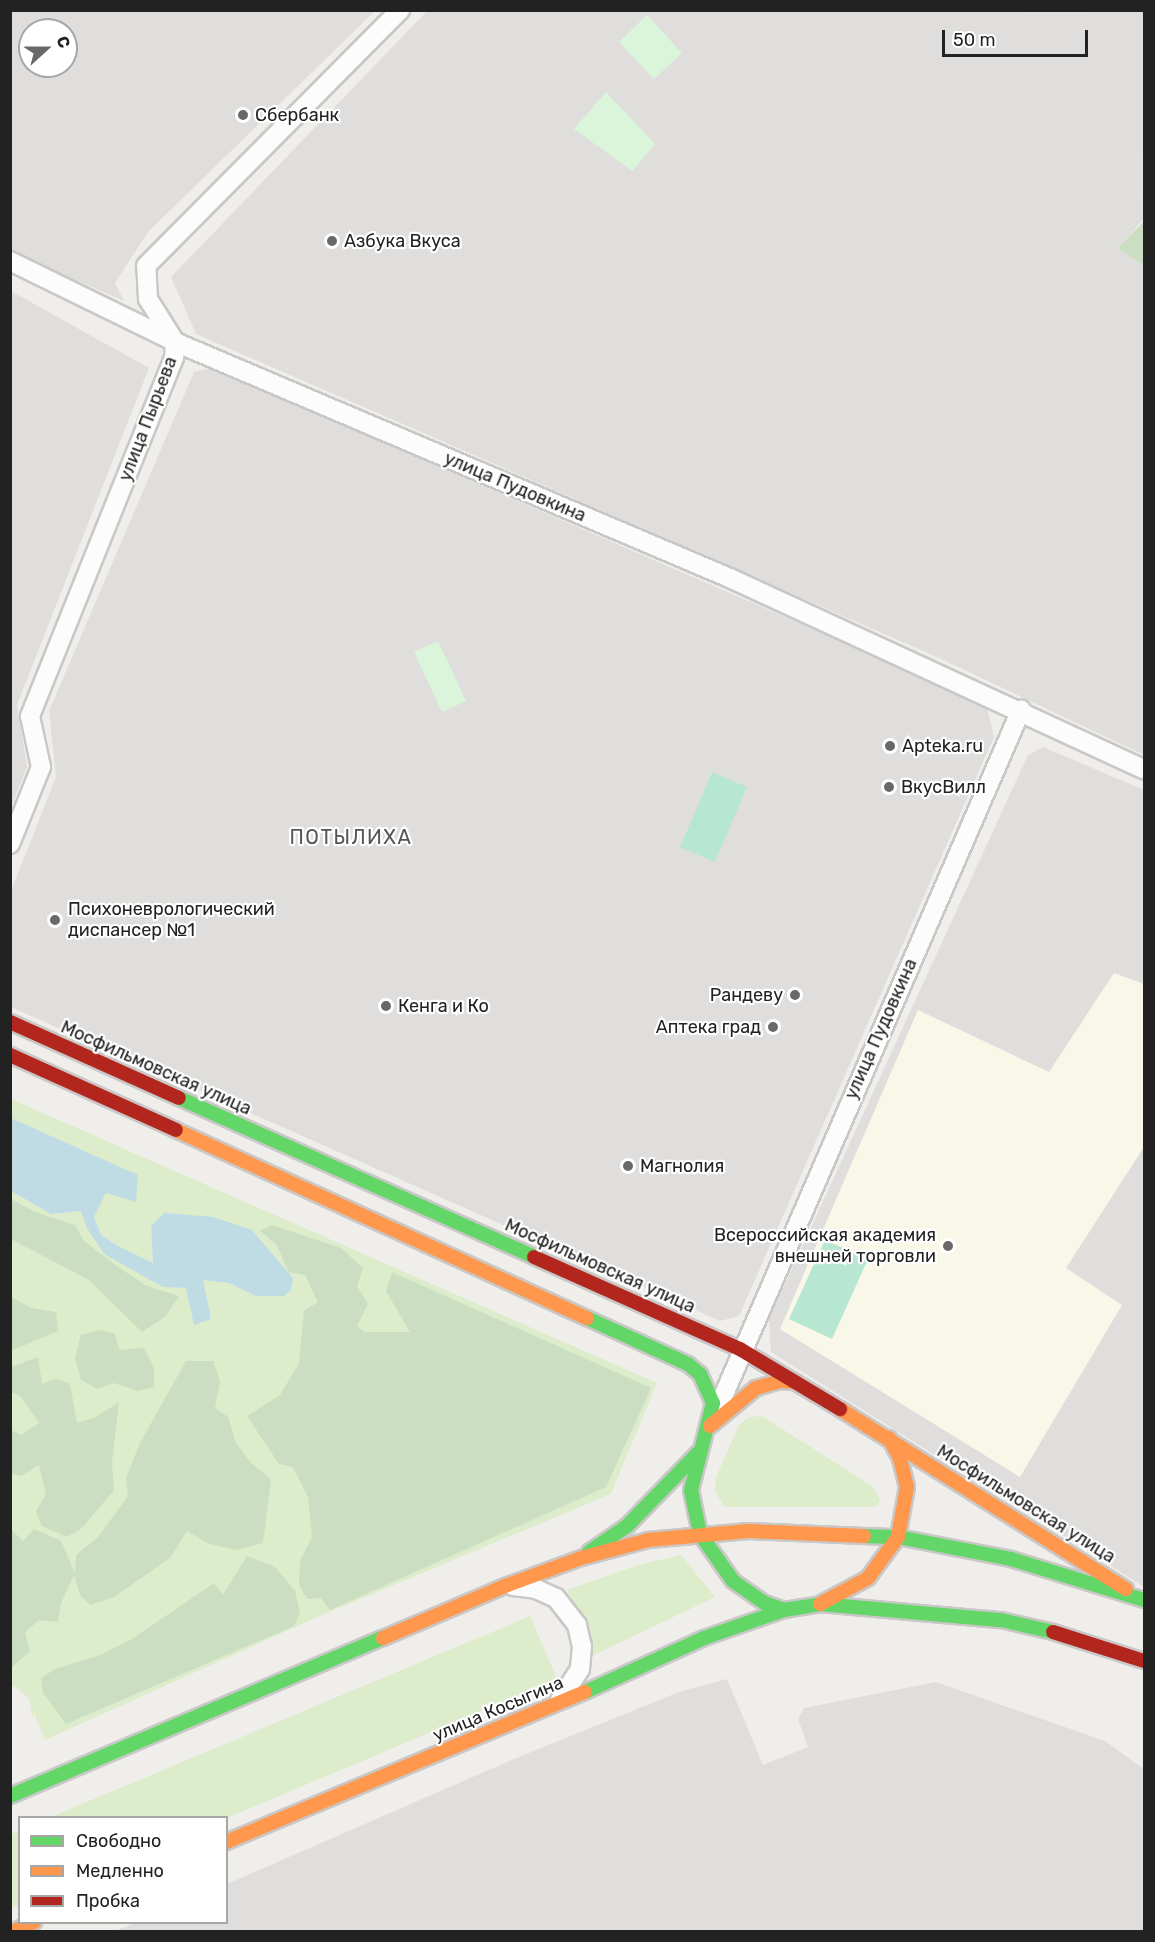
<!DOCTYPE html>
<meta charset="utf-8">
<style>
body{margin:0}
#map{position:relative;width:1155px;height:1942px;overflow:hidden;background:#f0eeeb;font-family:Rubik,sans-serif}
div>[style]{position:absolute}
.residential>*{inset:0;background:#dfdedc}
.education>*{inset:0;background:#f8f7e8}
.grass>*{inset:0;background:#ddeccb}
.forest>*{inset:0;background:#cbdec1}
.park>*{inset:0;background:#daf5da}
.pitch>*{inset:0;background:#b7e6d2}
.parking>*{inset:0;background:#e0dfde}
.water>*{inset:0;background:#bfdbe3}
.roads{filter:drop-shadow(2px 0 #c9c8c7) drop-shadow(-2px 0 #c9c8c7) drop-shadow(0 2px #c9c8c7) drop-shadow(0 -2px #c9c8c7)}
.street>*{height:18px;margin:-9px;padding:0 9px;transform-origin:9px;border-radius:9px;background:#fdfcfc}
.fast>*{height:14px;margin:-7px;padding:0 7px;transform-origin:7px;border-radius:7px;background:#63d668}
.slow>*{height:14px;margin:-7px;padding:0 7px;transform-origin:7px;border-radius:7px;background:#ff974d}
.jam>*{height:14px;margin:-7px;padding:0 7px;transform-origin:7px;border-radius:7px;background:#b3261e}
.dots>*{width:16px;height:16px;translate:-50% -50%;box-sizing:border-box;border:3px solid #fff;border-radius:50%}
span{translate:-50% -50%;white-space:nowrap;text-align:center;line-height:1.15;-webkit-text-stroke:4.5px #fff;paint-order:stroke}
.poi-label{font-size:18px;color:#222}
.left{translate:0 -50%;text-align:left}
.right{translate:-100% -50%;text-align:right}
.street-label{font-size:18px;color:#222}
.neighbourhood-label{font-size:20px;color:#555;letter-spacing:1.5px}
.frame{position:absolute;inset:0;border:12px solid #222;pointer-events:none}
.legend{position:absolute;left:18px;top:1816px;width:210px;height:108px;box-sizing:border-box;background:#fff;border:2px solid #a7a7a7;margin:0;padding:8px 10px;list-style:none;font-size:18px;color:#222}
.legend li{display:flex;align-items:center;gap:12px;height:30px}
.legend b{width:30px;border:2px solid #a7a7a7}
.north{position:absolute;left:18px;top:18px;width:60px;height:60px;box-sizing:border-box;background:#fff;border:2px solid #a7a7a7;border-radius:50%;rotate:69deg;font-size:16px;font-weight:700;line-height:24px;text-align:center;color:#222}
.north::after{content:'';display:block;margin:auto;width:21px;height:27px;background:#6a6968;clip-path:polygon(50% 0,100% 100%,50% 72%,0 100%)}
.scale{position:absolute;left:942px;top:30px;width:146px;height:27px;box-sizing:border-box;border:3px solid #222;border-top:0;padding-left:8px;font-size:18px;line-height:21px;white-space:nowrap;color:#222;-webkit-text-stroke:4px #fff;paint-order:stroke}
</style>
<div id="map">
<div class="residential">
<div style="clip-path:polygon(evenodd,10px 11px,375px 11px,148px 232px,115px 283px,124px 301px,11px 252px,10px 11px,30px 30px,66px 30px,66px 66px,30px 66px,30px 30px)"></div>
<div style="clip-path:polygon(427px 11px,1144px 11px,1144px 218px,1119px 248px,1144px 266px,1144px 755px,937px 657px,196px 334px,171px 277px)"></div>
<div style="clip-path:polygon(11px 291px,149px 368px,17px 705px,27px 767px,11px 807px)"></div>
<div style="clip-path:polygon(211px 368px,986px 704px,994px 737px,739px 1316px,720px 1321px,11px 1007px,11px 891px,56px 777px,49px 711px,194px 372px)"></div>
<div style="clip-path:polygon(1043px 747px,1144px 790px,1144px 1587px,771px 1352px,769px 1319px,1028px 755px)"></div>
<div style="clip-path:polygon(727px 1679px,763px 1765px,808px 1747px,798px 1719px,804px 1708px,936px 1682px,1105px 1741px,1144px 1769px,1144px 1931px,115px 1931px,136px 1923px,226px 1922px,227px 1884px,514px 1759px,679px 1692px)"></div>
</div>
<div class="education">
<div style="clip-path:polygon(1114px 973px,1144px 984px,1144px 1147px,1066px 1268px,1122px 1305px,1020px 1477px,780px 1329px,918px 1010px,1049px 1072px)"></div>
</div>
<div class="grass">
<div style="clip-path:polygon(11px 1099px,657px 1383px,611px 1494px,313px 1619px,45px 1740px,34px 1713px,33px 1720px,29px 1698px,11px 1684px,11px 1191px,51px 1214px,82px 1211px,87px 1228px,163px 1287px,186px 1288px,202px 1280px,229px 1283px,256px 1296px,293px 1278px,252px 1230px,151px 1226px,153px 1264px,118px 1246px,101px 1235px,94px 1217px,105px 1193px,138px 1175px,11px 1118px)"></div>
<div style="clip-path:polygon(762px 1416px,872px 1486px,880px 1499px,876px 1507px,725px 1507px,715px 1492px,716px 1477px,739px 1425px,749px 1417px)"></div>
<div style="clip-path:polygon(681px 1555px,715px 1597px,592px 1656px,583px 1622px,567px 1590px,638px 1565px)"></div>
<div style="clip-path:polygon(530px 1616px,557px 1679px,227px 1818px,51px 1817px)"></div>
<div style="clip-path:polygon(19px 1831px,19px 1905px,11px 1908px,11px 1834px)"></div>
</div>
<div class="forest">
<div style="clip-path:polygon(1144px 221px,1144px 266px,1118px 248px)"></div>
<div style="clip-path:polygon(11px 1199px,35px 1212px,75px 1225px,84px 1241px,118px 1267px,147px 1286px,179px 1296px,166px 1316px,142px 1332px,89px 1280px,11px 1239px)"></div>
<div style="clip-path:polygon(272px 1225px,341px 1248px,363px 1268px,357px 1286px,368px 1304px,357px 1326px,365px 1332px,410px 1332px,386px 1291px,392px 1272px,651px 1388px,606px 1487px,330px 1610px,321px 1598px,307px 1599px,299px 1585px,300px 1561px,312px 1537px,308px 1497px,293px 1467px,279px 1464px,247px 1416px,280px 1395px,299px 1363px,304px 1311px,318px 1302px,305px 1275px,289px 1272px,276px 1244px,260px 1231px)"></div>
<div style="clip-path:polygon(10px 1296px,31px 1308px,56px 1312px,58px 1331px,11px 1351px)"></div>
<div style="clip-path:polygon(98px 1330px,114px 1333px,120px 1350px,144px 1348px,154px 1368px,154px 1387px,137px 1391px,114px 1383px,98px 1389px,81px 1380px,75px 1358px,81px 1335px)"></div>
<div style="clip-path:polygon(38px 1357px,42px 1384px,56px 1378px,70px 1384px,77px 1423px,96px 1417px,119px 1402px,112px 1463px,114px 1490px,82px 1528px,67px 1537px,42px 1526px,36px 1511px,46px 1494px,39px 1465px,21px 1476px,11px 1473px,11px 1430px,21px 1435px,39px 1423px,21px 1397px,11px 1392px,11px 1367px)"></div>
<div style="clip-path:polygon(186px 1361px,213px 1361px,220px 1381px,215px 1408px,228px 1417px,236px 1443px,251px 1463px,271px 1479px,263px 1543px,237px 1550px,209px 1544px,187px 1531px,170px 1558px,114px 1597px,90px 1605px,80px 1595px,74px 1575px,61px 1603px,58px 1622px,39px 1620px,25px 1632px,30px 1651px,11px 1668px,11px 1529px,23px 1541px,34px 1529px,61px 1541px,75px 1573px,76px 1555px,98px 1537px,128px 1496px,126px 1478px,140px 1443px)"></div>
<div style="clip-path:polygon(247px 1556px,275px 1567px,295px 1591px,300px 1612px,294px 1626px,66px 1724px,43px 1693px,41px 1678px,55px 1669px,100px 1655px,132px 1639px,214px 1583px,223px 1595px)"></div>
</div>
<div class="park">
<div style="clip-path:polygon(647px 15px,682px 53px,654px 79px,619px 42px)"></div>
<div style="clip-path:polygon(606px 92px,655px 144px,632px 171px,574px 129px)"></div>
<div style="clip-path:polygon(438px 641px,466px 701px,442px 712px,414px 652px)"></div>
</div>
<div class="pitch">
<div style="clip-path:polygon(712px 772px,747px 787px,715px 862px,680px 847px)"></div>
<div style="clip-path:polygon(825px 1240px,868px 1259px,832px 1339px,789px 1319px)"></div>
</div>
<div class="parking">
<div style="clip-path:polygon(1020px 11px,1020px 10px,1091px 11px,1052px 53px,1014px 18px)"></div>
<div style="clip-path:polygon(1136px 150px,1144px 158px,1144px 203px,1113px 176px)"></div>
</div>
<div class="water">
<div style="clip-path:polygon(11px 1118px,138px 1175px,136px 1202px,106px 1193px,94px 1217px,101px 1235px,118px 1246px,153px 1263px,151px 1226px,164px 1213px,213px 1217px,252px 1230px,293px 1278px,291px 1290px,284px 1296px,256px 1296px,229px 1283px,203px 1280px,211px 1319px,194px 1325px,186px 1288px,163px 1287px,104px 1254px,87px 1228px,81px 1211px,51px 1214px,11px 1191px)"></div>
</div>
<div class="roads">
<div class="street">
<div style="left:10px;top:261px;width:184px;rotate:26.1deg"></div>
<div style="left:175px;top:342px;width:605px;rotate:23.05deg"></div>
<div style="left:732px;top:579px;width:454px;rotate:24.8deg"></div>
<div style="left:10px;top:844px;width:83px;rotate:-68.1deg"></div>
<div style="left:41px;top:767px;width:52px;rotate:-102.2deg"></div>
<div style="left:30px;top:716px;width:387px;rotate:-68.1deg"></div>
<div style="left:174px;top:357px;width:15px;rotate:-86deg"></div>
<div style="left:175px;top:342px;width:51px;rotate:-122.1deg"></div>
<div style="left:148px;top:299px;width:33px;rotate:-93deg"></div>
<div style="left:146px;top:266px;width:361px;rotate:-45.2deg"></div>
<div style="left:715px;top:1415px;width:769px;rotate:-66.54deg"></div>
<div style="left:513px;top:1586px;width:23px;rotate:7deg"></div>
<div style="left:536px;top:1589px;width:22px;rotate:24deg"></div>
<div style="left:556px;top:1598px;width:34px;rotate:52deg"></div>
<div style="left:577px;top:1625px;width:22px;rotate:77deg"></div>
<div style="left:582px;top:1646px;width:23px;rotate:95deg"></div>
<div style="left:580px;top:1669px;width:37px;rotate:123deg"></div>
</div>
<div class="fast">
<div style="left:179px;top:1098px;width:389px;rotate:24.1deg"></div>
<div style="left:587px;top:1318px;width:111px;rotate:24.5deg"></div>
<div style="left:688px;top:1364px;width:16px;rotate:40deg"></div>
<div style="left:700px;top:1374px;width:32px;rotate:66deg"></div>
<div style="left:713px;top:1403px;width:90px;rotate:104.2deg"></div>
<div style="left:691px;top:1490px;width:45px;rotate:78.4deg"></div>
<div style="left:700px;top:1534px;width:57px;rotate:54.9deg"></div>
<div style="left:733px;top:1581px;width:39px;rotate:35deg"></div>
<div style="left:765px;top:1603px;width:20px;rotate:20deg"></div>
<div style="left:864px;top:1536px;width:34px;rotate:2deg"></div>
<div style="left:898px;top:1537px;width:115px;rotate:11deg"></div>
<div style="left:1011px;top:1559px;width:139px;rotate:17.1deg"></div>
<div style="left:589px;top:1552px;width:46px;rotate:-34.4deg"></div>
<div style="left:627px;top:1526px;width:103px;rotate:-45.8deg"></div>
<div style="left:585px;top:1692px;width:131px;rotate:-24.4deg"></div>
<div style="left:704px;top:1638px;width:85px;rotate:-19.3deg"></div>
<div style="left:784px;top:1610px;width:36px;rotate:-9deg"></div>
<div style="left:820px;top:1604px;width:182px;rotate:5.1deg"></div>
<div style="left:1001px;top:1620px;width:53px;rotate:13deg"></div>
<div style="left:10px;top:1796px;width:405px;rotate:-23deg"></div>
</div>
<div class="slow">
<div style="left:176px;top:1130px;width:452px;rotate:24.6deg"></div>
<div style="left:840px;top:1409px;width:338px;rotate:32.2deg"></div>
<div style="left:710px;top:1426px;width:60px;rotate:-39.6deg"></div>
<div style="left:756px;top:1388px;width:25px;rotate:-16deg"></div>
<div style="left:780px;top:1381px;width:16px;rotate:4deg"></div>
<div style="left:820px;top:1604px;width:55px;rotate:-28.4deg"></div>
<div style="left:868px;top:1578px;width:51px;rotate:-53.8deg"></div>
<div style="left:898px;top:1537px;width:51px;rotate:-79.8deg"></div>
<div style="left:907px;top:1487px;width:30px;rotate:-104deg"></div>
<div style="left:900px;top:1458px;width:23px;rotate:-119deg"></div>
<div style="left:383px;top:1638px;width:133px;rotate:-23.1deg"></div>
<div style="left:505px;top:1586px;width:81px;rotate:-20.2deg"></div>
<div style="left:581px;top:1558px;width:69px;rotate:-15deg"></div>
<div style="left:648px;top:1540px;width:101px;rotate:-5.1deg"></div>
<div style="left:749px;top:1531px;width:115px;rotate:2.5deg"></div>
<div style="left:226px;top:1842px;width:389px;rotate:-22.7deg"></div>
<div style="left:12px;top:1932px;width:24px;rotate:-24deg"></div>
</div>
<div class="jam">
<div style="left:10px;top:1022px;width:185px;rotate:24.2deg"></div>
<div style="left:10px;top:1055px;width:182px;rotate:24.3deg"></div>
<div style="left:534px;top:1257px;width:226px;rotate:24.1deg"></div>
<div style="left:740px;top:1349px;width:117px;rotate:31deg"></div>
<div style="left:1053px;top:1632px;width:96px;rotate:17.7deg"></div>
</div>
</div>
<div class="dots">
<div style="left:243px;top:115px;background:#6a6968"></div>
<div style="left:332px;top:241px;background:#6a6968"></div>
<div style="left:890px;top:746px;background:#6a6968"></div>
<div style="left:889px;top:787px;background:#6a6968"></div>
<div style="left:55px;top:920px;background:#6a6968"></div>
<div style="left:795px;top:995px;background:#6a6968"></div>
<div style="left:386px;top:1006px;background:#6a6968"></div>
<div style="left:773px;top:1027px;background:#6a6968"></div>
<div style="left:628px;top:1166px;background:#6a6968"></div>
<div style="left:948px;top:1246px;background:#6a6968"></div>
</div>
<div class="poi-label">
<span class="left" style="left:255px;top:115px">Сбербанк</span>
<span class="left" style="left:344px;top:241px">Азбука Вкуса</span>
<span class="left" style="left:902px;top:746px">Apteka.ru</span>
<span class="left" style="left:901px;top:787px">ВкусВилл</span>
<span class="left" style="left:68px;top:920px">Психоневрологический<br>диспансер №1</span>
<span class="right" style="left:783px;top:995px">Рандеву</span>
<span class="left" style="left:398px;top:1006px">Кенга и Ко</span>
<span class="right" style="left:761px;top:1027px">Аптека град</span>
<span class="left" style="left:640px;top:1166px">Магнолия</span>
<span class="right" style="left:936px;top:1246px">Всероссийская академия<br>внешней торговли</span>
</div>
<div class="street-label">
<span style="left:148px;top:419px;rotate:-69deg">улица Пырьева</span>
<span style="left:515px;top:487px;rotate:23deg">улица Пудовкина</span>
<span style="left:881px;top:1029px;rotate:-66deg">улица Пудовкина</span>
<span style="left:156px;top:1068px;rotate:24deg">Мосфильмовская улица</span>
<span style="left:600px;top:1266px;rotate:24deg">Мосфильмовская улица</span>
<span style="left:1026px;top:1504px;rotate:32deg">Мосфильмовская улица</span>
<span style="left:498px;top:1709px;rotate:-23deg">улица Косыгина</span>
</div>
<div class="neighbourhood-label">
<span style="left:351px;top:837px">ПОТЫЛИХА</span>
</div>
<div class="frame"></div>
<ul class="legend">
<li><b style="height:8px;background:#63d668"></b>Свободно</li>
<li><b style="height:8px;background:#ff974d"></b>Медленно</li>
<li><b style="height:8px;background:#b3261e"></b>Пробка</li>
</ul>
<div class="north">С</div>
<div class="scale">50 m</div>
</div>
